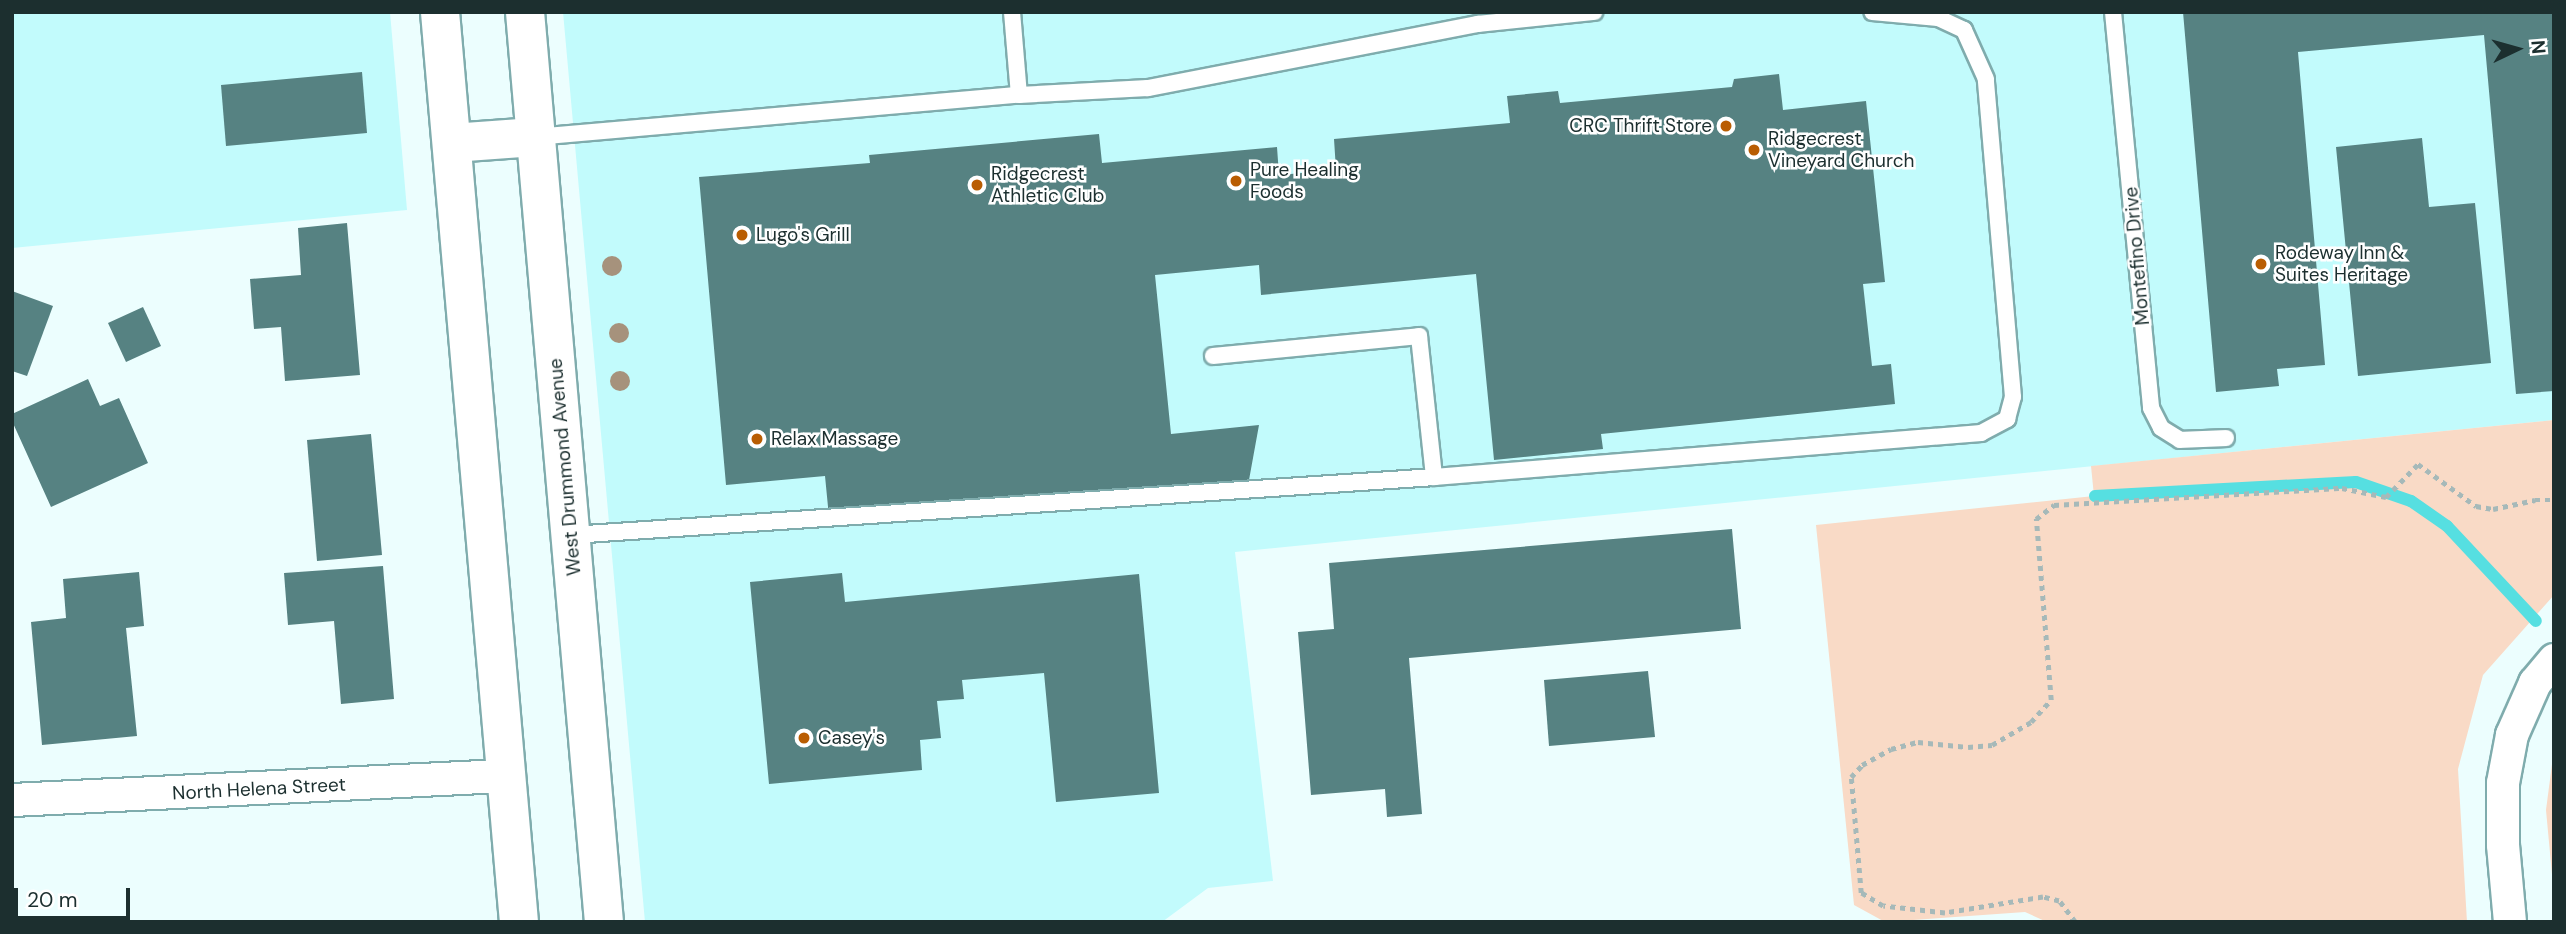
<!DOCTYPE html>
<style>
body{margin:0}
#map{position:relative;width:2566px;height:934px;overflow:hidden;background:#ecfefe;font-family:"DM Sans",sans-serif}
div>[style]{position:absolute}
.built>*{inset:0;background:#c2fbfc}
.green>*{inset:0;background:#f9dac6}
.stream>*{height:12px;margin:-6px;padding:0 6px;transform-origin:6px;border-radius:6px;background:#56dfe1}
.building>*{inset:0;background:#568282}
.path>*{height:4.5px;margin-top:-2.25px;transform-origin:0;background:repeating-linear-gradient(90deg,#a6b9b9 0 5px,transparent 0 10px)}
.roads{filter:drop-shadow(2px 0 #7facad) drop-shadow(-2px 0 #7facad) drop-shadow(0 2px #7facad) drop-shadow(0 -2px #7facad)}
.service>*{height:16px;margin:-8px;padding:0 8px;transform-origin:8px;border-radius:8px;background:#fff}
.minor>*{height:32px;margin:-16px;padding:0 16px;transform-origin:16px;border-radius:16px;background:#fff}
.secondary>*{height:38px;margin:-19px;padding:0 19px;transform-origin:19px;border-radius:19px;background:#fff}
.trees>*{width:20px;height:20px;margin:-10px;border-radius:50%;background:#a6927c}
.dots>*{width:19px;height:19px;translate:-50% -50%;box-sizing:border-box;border:4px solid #fff;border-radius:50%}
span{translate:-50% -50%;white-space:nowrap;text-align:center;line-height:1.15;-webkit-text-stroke:5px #fff;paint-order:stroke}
.poi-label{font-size:19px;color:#1c2f2f}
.right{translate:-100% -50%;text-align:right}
.left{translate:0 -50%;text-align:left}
.street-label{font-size:19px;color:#1c2f2f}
.frame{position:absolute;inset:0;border:14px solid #1c2f2f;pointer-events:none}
.north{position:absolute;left:2482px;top:14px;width:70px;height:70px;-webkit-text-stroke:5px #fff;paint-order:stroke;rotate:85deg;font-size:19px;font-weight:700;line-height:28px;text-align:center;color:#1c2f2f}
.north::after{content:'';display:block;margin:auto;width:24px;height:32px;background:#1c2f2f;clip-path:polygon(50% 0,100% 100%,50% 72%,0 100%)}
.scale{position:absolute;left:14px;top:888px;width:116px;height:32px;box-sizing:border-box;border:4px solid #1c2f2f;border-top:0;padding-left:9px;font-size:21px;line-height:24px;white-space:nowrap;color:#1c2f2f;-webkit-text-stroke:5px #fff;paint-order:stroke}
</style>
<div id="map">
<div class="built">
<div style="clip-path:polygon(12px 12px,390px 12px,407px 210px,12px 248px)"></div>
<div style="clip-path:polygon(563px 12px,2554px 12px,2554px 420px,1235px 552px,1273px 881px,1208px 888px,1162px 922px,645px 922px)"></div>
</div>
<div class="green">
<div style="clip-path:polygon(2554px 420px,2554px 595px,2483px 675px,2458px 769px,2467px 922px,2047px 922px,2025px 912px,1885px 922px,1854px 905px,1816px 525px,2094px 496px,2091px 466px)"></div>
<div style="clip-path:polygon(2554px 749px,2554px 896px,2546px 810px)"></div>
</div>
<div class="stream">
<div style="left:2095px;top:496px;width:261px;rotate:-3.1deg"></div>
<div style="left:2356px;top:482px;width:58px;rotate:19.1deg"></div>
<div style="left:2411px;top:501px;width:44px;rotate:34.8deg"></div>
<div style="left:2447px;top:526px;width:130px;rotate:46.9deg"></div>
</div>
<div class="building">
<div style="clip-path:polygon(2183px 12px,2554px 12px,2554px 391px,2516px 394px,2484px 35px,2298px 52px,2325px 365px,2277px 369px,2279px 386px,2216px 392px)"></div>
<div style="clip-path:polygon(362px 72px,367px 133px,226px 146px,221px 85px)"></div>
<div style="clip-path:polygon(1779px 74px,1783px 110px,1866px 101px,1885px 282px,1863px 284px,1872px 366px,1891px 364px,1895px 404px,1601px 434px,1603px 449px,1494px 460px,1476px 274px,1261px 295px,1259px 265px,1155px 275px,1171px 434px,1259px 425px,1249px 480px,829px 517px,825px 476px,726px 485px,699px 177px,870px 163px,869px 155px,1099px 134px,1102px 163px,1277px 147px,1279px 175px,1336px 170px,1334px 139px,1510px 123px,1507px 96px,1558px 91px,1560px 103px,1732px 87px,1734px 79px)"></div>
<div style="clip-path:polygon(2422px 138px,2429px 207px,2475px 203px,2491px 363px,2358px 376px,2336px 147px)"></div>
<div style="clip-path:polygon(347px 223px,360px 375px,285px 381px,281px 327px,254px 329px,250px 279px,301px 275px,298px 228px)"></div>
<div style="clip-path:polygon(12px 291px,53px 306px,27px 376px,12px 371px)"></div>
<div style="clip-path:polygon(143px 307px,161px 346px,126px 362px,108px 323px)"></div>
<div style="clip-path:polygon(88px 379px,100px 406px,119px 398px,148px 463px,51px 507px,12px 421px,12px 414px)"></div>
<div style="clip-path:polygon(371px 434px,382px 555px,317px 561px,307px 440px)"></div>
<div style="clip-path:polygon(1732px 529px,1741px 629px,1409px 658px,1422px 814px,1387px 817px,1385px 789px,1311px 795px,1298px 632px,1334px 629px,1329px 563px)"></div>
<div style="clip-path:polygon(383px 566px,394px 699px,341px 704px,334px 621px,288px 625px,284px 573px)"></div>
<div style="clip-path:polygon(139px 572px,144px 626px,126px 628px,137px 736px,42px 745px,31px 622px,66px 618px,63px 579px)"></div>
<div style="clip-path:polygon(842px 573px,845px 602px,1139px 574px,1159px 793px,1056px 802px,1044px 673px,962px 680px,964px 699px,937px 701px,941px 738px,920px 740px,922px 770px,769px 784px,750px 582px)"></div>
<div style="clip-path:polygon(1648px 671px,1655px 737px,1549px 746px,1544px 680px)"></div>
</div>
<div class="path">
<div style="left:2075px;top:922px;width:26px;rotate:-127deg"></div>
<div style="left:2059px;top:901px;width:16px;rotate:-166deg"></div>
<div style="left:2043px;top:897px;width:99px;rotate:170.7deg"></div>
<div style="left:1945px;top:913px;width:62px;rotate:-173.6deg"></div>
<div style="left:1883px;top:906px;width:26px;rotate:-149deg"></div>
<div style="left:1861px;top:893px;width:116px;rotate:-94.9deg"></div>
<div style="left:1851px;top:777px;width:16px;rotate:-47deg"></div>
<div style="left:1862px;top:765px;width:33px;rotate:-29deg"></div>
<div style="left:1891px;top:749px;width:28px;rotate:-15deg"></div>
<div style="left:1918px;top:742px;width:50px;rotate:5.7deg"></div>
<div style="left:1968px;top:747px;width:24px;rotate:-5deg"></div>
<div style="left:1992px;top:745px;width:45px;rotate:-30.5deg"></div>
<div style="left:2031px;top:722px;width:30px;rotate:-48deg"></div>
<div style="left:2051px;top:700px;width:182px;rotate:-94.7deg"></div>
<div style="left:2036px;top:519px;width:23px;rotate:-38deg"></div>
<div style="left:2054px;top:505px;width:289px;rotate:-3.4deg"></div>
<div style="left:2342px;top:488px;width:45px;rotate:11.6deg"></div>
<div style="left:2386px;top:497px;width:46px;rotate:-45.9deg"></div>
<div style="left:2418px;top:464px;width:72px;rotate:35.9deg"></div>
<div style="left:2476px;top:506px;width:17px;rotate:10deg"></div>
<div style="left:2493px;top:509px;width:43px;rotate:-12.1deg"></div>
<div style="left:2535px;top:500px;width:19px"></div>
</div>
<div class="roads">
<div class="service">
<div style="left:1012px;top:12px;width:83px;rotate:85.2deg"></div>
<div style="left:2113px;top:12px;width:398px;rotate:84.5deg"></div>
<div style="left:2151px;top:408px;width:22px;rotate:63deg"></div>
<div style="left:2161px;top:428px;width:22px;rotate:32deg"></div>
<div style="left:2180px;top:440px;width:46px;rotate:-2.5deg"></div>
<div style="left:535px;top:137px;width:486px;rotate:-5deg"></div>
<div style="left:1019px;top:95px;width:129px;rotate:-3.1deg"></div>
<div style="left:1148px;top:88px;width:336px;rotate:-11deg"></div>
<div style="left:1478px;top:24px;width:117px;rotate:-5.9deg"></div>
<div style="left:1213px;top:356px;width:207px;rotate:-5.5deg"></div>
<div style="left:1419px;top:336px;width:142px;rotate:83.9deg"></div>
<div style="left:571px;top:535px;width:865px;rotate:-3.84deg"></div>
<div style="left:1434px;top:477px;width:549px;rotate:-4.6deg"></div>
<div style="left:1981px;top:433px;width:30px;rotate:-28deg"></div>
<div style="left:2007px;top:419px;width:23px;rotate:-75deg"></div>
<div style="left:2013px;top:397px;width:319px;rotate:-94.9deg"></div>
<div style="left:1986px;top:79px;width:54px;rotate:-114.2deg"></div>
<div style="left:1964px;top:30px;width:29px;rotate:-155deg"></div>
<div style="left:1938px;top:18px;width:66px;rotate:-174.8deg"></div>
</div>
<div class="minor">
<div style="left:12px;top:800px;width:495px;rotate:-2.8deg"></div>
<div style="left:2510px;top:922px;width:77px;rotate:-95.2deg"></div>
<div style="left:2503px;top:845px;width:62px;rotate:-90deg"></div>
<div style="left:2503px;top:783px;width:49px;rotate:-79.4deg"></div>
<div style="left:2512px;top:735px;width:57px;rotate:-66.1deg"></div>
<div style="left:2535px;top:683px;width:30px;rotate:-50deg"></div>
</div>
<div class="secondary">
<div style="left:440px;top:12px;width:913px;rotate:85.04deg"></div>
<div style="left:525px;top:12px;width:913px;rotate:85.04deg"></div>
<div style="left:452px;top:143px;width:83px;rotate:-4.1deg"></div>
</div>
</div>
<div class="trees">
<div style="left:612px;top:266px"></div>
<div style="left:619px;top:333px"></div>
<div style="left:620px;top:381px"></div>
</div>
<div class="dots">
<div style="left:1726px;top:126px;background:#b95d02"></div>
<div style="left:1754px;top:150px;background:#b95d02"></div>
<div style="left:1236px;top:181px;background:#b95d02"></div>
<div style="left:977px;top:185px;background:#b95d02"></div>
<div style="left:742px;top:235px;background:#b95d02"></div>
<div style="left:2261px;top:264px;background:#b95d02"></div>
<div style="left:757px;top:439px;background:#b95d02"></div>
<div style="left:804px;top:738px;background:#b95d02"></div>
</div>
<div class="poi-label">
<span class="right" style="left:1712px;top:126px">CRC Thrift Store</span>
<span class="left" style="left:1768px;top:150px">Ridgecrest<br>Vineyard Church</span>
<span class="left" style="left:1250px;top:181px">Pure Healing<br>Foods</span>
<span class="left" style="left:991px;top:185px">Ridgecrest<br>Athletic Club</span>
<span class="left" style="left:756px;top:235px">Lugo's Grill</span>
<span class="left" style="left:2275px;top:264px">Rodeway Inn &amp;<br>Suites Heritage</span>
<span class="left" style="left:771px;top:439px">Relax Massage</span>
<span class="left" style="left:818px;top:738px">Casey's</span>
</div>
<div class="street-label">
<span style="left:2137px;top:256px;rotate:-95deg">Montefino Drive</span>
<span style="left:565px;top:467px;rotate:-95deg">West Drummond Avenue</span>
<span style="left:259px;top:789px;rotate:-3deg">North Helena Street</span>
</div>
<div class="frame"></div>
<div class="north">N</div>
<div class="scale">20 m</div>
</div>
